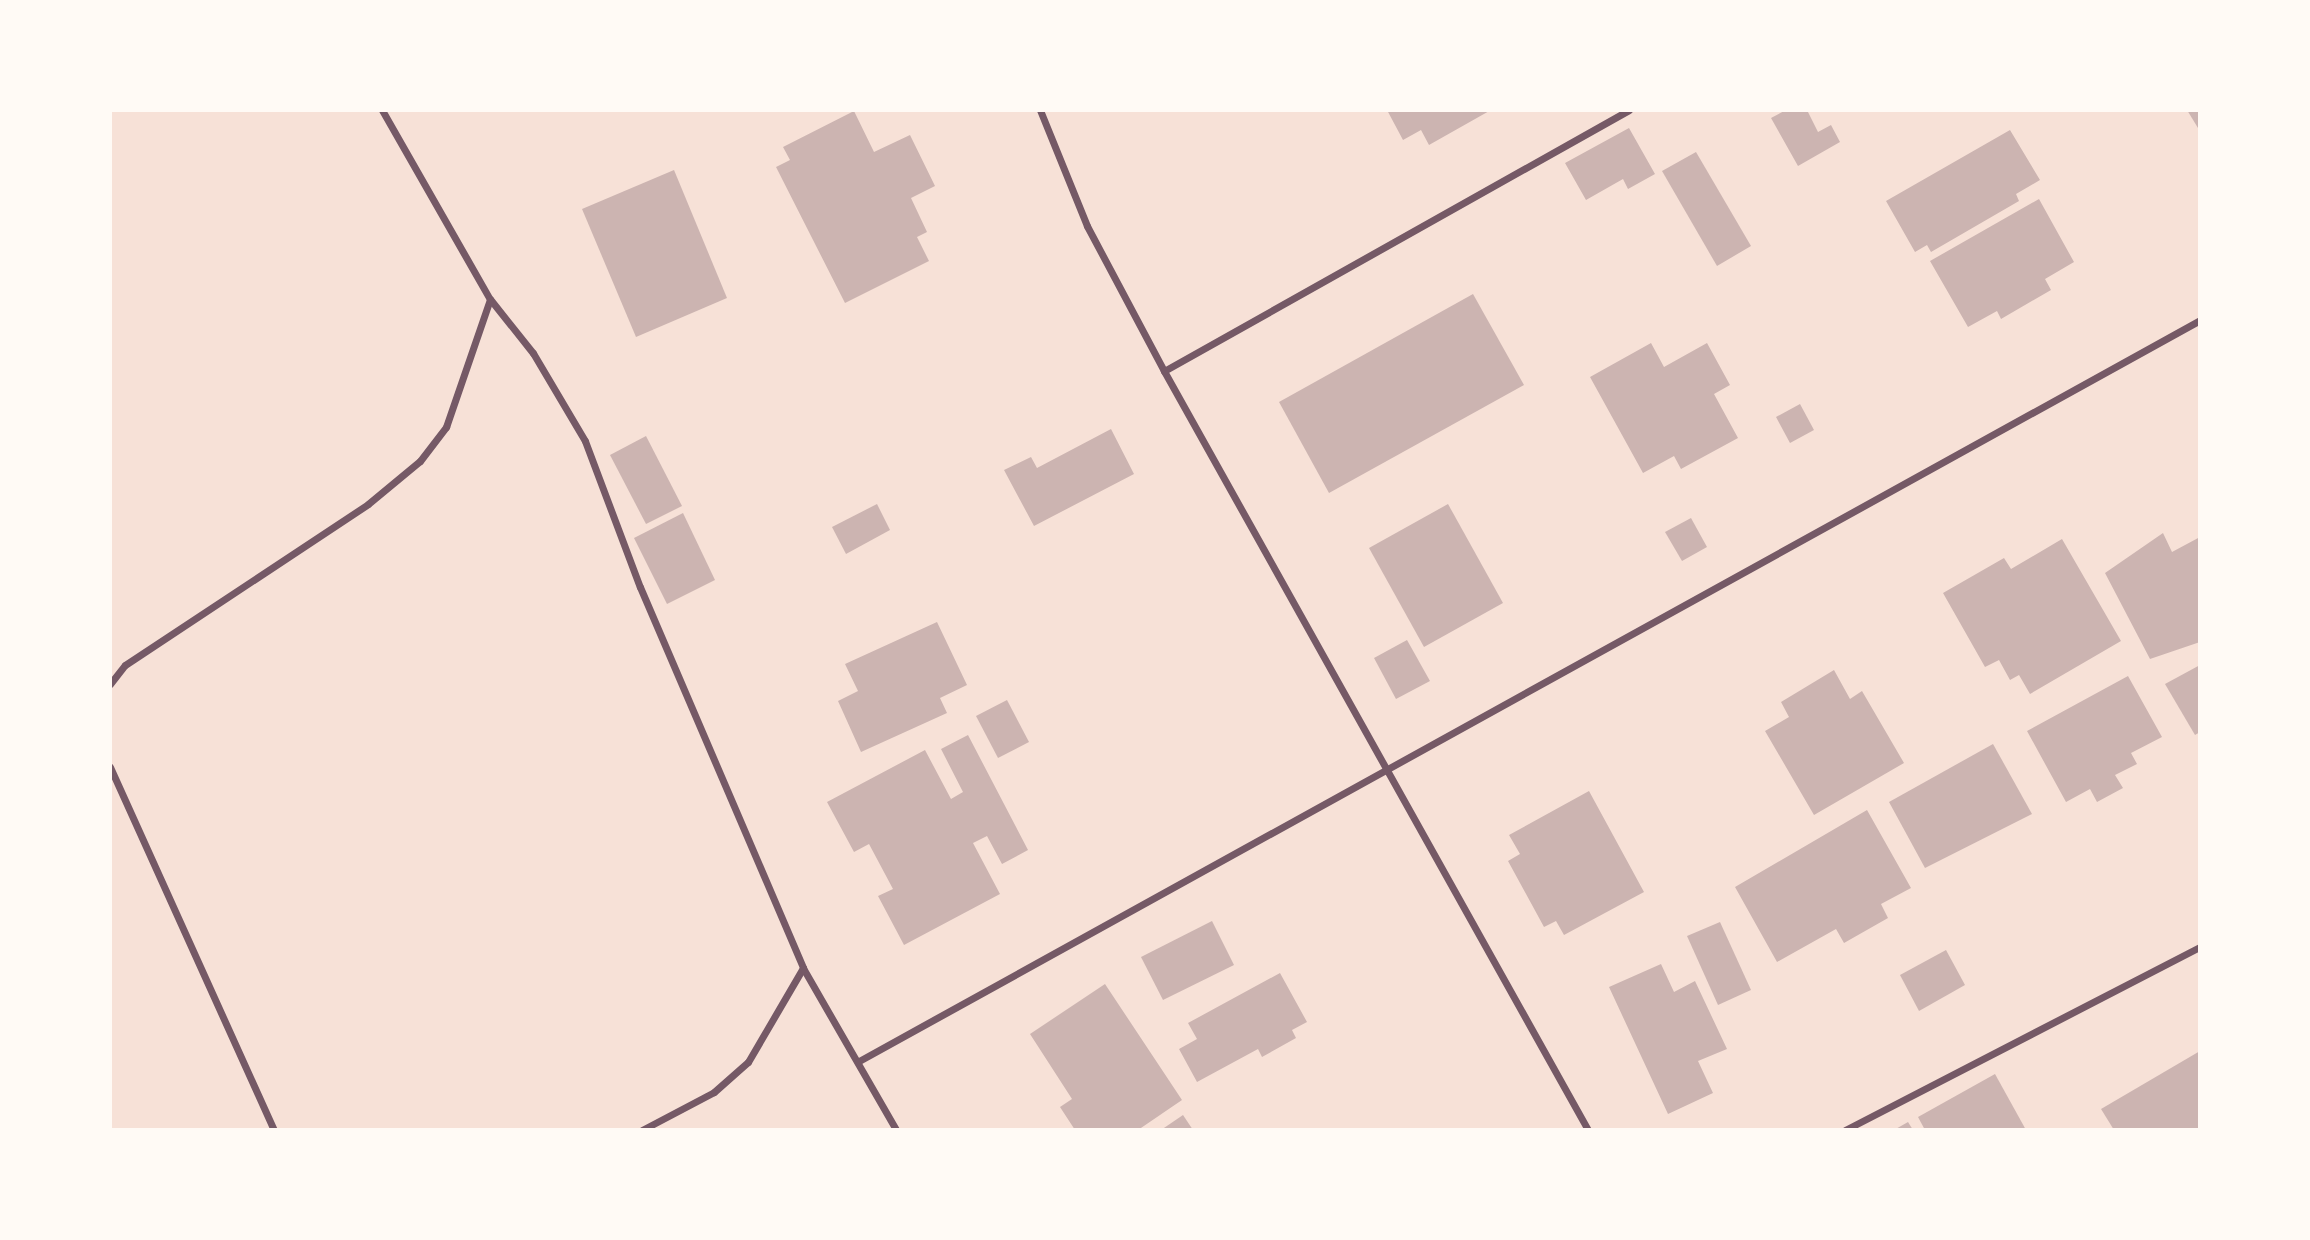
<!DOCTYPE html>
<style>
body{margin:0}
#map{position:relative;width:2310px;height:1240px;overflow:hidden;background:#f7e1d7;font-family:Ubuntu,sans-serif}
div>[style]{position:absolute}
.building>*{inset:0;background:#ccb4b1}
.minor>*{height:7px;margin:-3.5px;padding:0 3.5px;transform-origin:3.5px;border-radius:3.5px;background:#755966}
span{translate:-50% -50%;white-space:nowrap;text-align:center;line-height:1.15;-webkit-text-stroke:5px #fffaf5;paint-order:stroke}
.frame{position:absolute;inset:0;border:112px solid #fffaf5;pointer-events:none}
</style>
<div id="map">
<div class="building">
<div style="clip-path:polygon(1387px 110px,1491px 110px,1429px 145px,1421px 130px,1403px 140px)"></div>
<div style="clip-path:polygon(1786px 110px,1807px 110px,1818px 132px,1831px 125px,1840px 142px,1798px 166px,1771px 118px)"></div>
<div style="clip-path:polygon(2187px 110px,2200px 110px,2200px 127px,2198px 128px)"></div>
<div style="clip-path:polygon(854px 111px,874px 152px,910px 135px,935px 186px,911px 198px,927px 232px,917px 237px,929px 261px,845px 303px,776px 167px,790px 160px,783px 147px)"></div>
<div style="clip-path:polygon(1629px 128px,1655px 174px,1628px 189px,1623px 179px,1586px 200px,1565px 163px)"></div>
<div style="clip-path:polygon(2010px 130px,2040px 180px,2016px 194px,2019px 201px,1931px 252px,1927px 245px,1915px 252px,1886px 201px)"></div>
<div style="clip-path:polygon(1696px 152px,1751px 246px,1717px 266px,1662px 171px)"></div>
<div style="clip-path:polygon(674px 170px,727px 298px,636px 337px,582px 209px)"></div>
<div style="clip-path:polygon(2039px 199px,2074px 262px,2045px 279px,2051px 290px,2001px 319px,1997px 311px,1968px 327px,1930px 261px)"></div>
<div style="clip-path:polygon(1473px 294px,1524px 385px,1329px 493px,1279px 402px)"></div>
<div style="clip-path:polygon(1651px 343px,1664px 367px,1707px 343px,1730px 385px,1714px 394px,1738px 438px,1681px 469px,1674px 456px,1643px 473px,1590px 377px)"></div>
<div style="clip-path:polygon(1800px 404px,1814px 430px,1790px 443px,1776px 417px)"></div>
<div style="clip-path:polygon(1111px 429px,1134px 474px,1034px 526px,1004px 470px,1031px 457px,1037px 468px)"></div>
<div style="clip-path:polygon(646px 436px,682px 506px,646px 524px,610px 455px)"></div>
<div style="clip-path:polygon(877px 504px,890px 530px,846px 554px,832px 527px)"></div>
<div style="clip-path:polygon(1448px 504px,1503px 603px,1424px 647px,1369px 548px)"></div>
<div style="clip-path:polygon(683px 513px,715px 580px,667px 604px,634px 538px)"></div>
<div style="clip-path:polygon(1691px 518px,1707px 547px,1682px 561px,1665px 532px)"></div>
<div style="clip-path:polygon(2163px 533px,2172px 552px,2200px 537px,2200px 642px,2150px 659px,2105px 573px)"></div>
<div style="clip-path:polygon(2062px 539px,2121px 641px,2030px 694px,2019px 675px,2010px 680px,1999px 660px,1985px 667px,1943px 593px,2004px 558px,2011px 569px)"></div>
<div style="clip-path:polygon(937px 622px,967px 685px,940px 698px,947px 713px,861px 752px,838px 701px,858px 691px,845px 664px)"></div>
<div style="clip-path:polygon(1407px 640px,1430px 681px,1396px 699px,1374px 658px)"></div>
<div style="clip-path:polygon(2200px 665px,2200px 732px,2195px 735px,2165px 684px)"></div>
<div style="clip-path:polygon(1834px 670px,1850px 699px,1862px 691px,1904px 763px,1814px 815px,1765px 731px,1789px 717px,1781px 702px)"></div>
<div style="clip-path:polygon(2128px 676px,2162px 737px,2131px 753px,2137px 764px,2115px 775px,2123px 788px,2097px 802px,2090px 789px,2066px 802px,2027px 731px)"></div>
<div style="clip-path:polygon(1007px 700px,1029px 742px,998px 758px,976px 716px)"></div>
<div style="clip-path:polygon(968px 735px,1028px 850px,1002px 864px,987px 836px,973px 843px,1000px 894px,904px 945px,878px 896px,893px 889px,869px 844px,854px 852px,827px 802px,925px 750px,951px 799px,963px 792px,941px 749px)"></div>
<div style="clip-path:polygon(1993px 744px,2032px 814px,1925px 868px,1889px 802px)"></div>
<div style="clip-path:polygon(1589px 791px,1644px 892px,1564px 935px,1556px 921px,1544px 927px,1508px 861px,1520px 854px,1509px 835px)"></div>
<div style="clip-path:polygon(1867px 810px,1911px 888px,1881px 904px,1888px 918px,1844px 943px,1836px 929px,1777px 962px,1735px 887px)"></div>
<div style="clip-path:polygon(1212px 921px,1234px 965px,1163px 1000px,1141px 957px)"></div>
<div style="clip-path:polygon(1720px 922px,1751px 990px,1718px 1005px,1687px 936px)"></div>
<div style="clip-path:polygon(1946px 950px,1965px 985px,1919px 1011px,1900px 975px)"></div>
<div style="clip-path:polygon(1661px 964px,1674px 992px,1695px 981px,1727px 1049px,1698px 1061px,1713px 1093px,1668px 1114px,1609px 987px)"></div>
<div style="clip-path:polygon(1280px 973px,1307px 1022px,1292px 1030px,1296px 1038px,1262px 1057px,1258px 1049px,1197px 1082px,1179px 1049px,1197px 1039px,1188px 1023px)"></div>
<div style="clip-path:polygon(1105px 984px,1182px 1100px,1138px 1130px,1075px 1130px,1060px 1107px,1072px 1099px,1030px 1034px)"></div>
<div style="clip-path:polygon(2200px 1051px,2200px 1130px,2114px 1130px,2101px 1109px)"></div>
<div style="clip-path:polygon(1995px 1074px,2026px 1130px,1925px 1130px,1918px 1117px)"></div>
<div style="clip-path:polygon(1183px 1115px,1193px 1130px,1161px 1130px)"></div>
<div style="clip-path:polygon(1908px 1122px,1913px 1130px,1894px 1130px)"></div>
</div>
<div class="minor">
<div style="left:382px;top:110px;width:218px;rotate:60.3deg"></div>
<div style="left:490px;top:299px;width:69px;rotate:51.5deg"></div>
<div style="left:533px;top:353px;width:102px;rotate:59.4deg"></div>
<div style="left:585px;top:441px;width:156px;rotate:69.4deg"></div>
<div style="left:640px;top:587px;width:414px;rotate:66.8deg"></div>
<div style="left:803px;top:968px;width:187px;rotate:60.1deg"></div>
<div style="left:1040px;top:110px;width:125px;rotate:67.9deg"></div>
<div style="left:1087px;top:226px;width:164px;rotate:62deg"></div>
<div style="left:1164px;top:371px;width:869px;rotate:60.81deg"></div>
<div style="left:1164px;top:371px;width:533px;rotate:-29.31deg"></div>
<div style="left:110px;top:684px;width:24px;rotate:-52deg"></div>
<div style="left:125px;top:665px;width:291px;rotate:-33.5deg"></div>
<div style="left:368px;top:504px;width:67px;rotate:-39.6deg"></div>
<div style="left:420px;top:461px;width:43px;rotate:-52.6deg"></div>
<div style="left:446px;top:427px;width:135px;rotate:-71deg"></div>
<div style="left:110px;top:767px;width:398px;rotate:65.7deg"></div>
<div style="left:859px;top:1061px;width:1532px;rotate:-28.92deg"></div>
<div style="left:642px;top:1130px;width:81px;rotate:-27.8deg"></div>
<div style="left:714px;top:1092px;width:45px;rotate:-41.4deg"></div>
<div style="left:748px;top:1062px;width:109px;rotate:-59.7deg"></div>
<div style="left:1845px;top:1130px;width:399px;rotate:-27.3deg"></div>
</div>
<div class="frame"></div>
</div>
